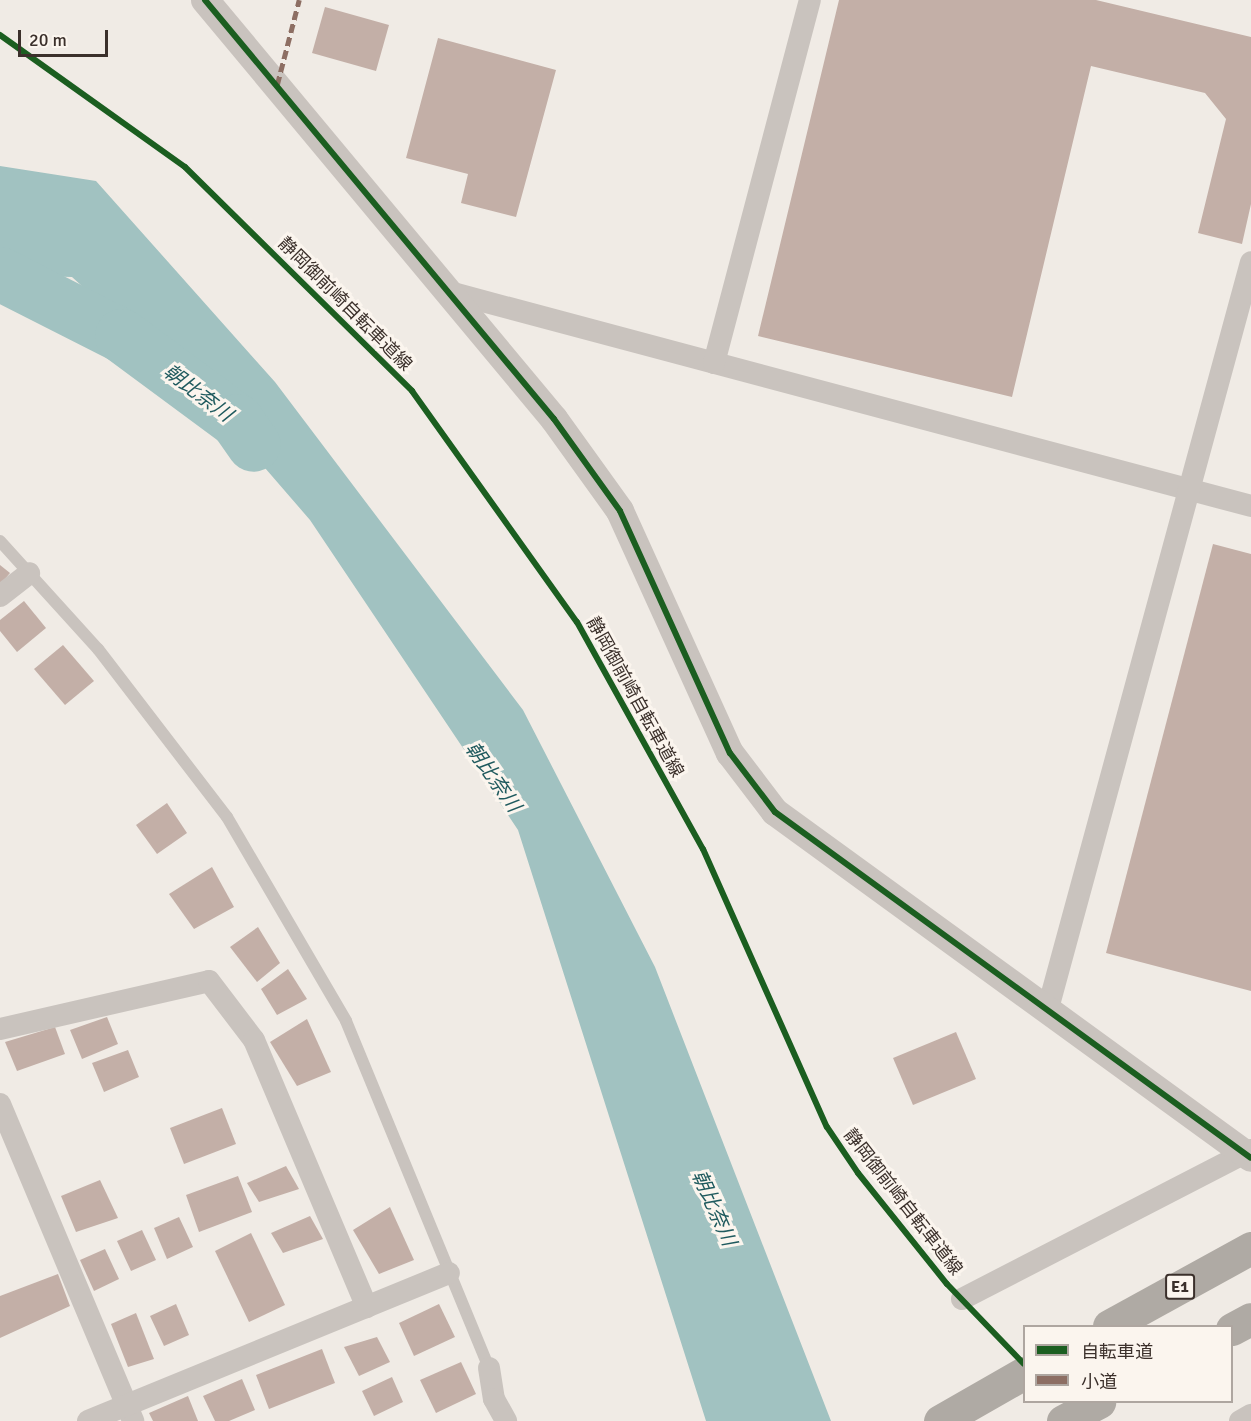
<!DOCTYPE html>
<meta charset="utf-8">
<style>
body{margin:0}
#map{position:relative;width:1251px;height:1421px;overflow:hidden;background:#f0ebe5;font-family:Signika,"Noto Sans JP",sans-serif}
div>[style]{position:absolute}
.water>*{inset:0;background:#a1c2c1}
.river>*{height:54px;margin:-27px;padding:0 27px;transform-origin:27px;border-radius:27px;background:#a1c2c1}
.building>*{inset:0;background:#c3afa7}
.service>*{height:12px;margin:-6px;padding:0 6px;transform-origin:6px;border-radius:6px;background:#c9c3be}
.minor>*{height:22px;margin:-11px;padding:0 11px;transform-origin:11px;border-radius:11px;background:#c9c3be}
.tertiary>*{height:28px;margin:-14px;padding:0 14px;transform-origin:14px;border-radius:14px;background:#c9c3be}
.motorway>*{height:33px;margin:-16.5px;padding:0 16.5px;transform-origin:16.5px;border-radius:16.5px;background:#afaaa4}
.quiet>*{height:4.5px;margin-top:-2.25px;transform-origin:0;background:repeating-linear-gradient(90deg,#8d6e63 0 9px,transparent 0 13.5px)}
.cycleway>*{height:6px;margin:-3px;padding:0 3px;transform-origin:3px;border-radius:3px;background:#1b5e20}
span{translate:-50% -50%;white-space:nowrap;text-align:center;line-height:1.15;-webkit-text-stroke:6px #fbf5ee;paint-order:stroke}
.shield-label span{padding:2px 4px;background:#fbf5ee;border:2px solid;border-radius:4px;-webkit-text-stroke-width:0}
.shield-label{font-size:16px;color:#3b302b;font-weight:700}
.street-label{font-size:18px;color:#3b302b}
.water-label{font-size:20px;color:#1f5a5e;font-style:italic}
.legend{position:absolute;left:1023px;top:1325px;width:210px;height:78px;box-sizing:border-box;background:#fbf5ee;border:2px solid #aea6a0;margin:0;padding:8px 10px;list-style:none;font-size:18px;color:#3b302b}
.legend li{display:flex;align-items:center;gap:12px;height:30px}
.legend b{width:30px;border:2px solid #aea6a0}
.scale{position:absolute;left:18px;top:30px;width:90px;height:27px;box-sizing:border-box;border:3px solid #3b302b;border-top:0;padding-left:8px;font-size:18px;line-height:21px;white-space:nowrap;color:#3b302b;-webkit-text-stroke:4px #fbf5ee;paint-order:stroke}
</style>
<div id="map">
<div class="water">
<div style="clip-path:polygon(0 166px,96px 181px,275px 382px,523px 710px,655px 967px,831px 1421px,706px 1421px,518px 830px,310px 520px,202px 395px,72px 277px,0 275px)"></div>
</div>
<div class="river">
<div style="left:0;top:274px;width:137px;rotate:26.9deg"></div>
<div style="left:122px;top:336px;width:143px;rotate:36.5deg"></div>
<div style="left:237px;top:421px;width:29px;rotate:55deg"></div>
</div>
<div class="building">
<div style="clip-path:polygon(839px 0,1096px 0,1251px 37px,1251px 204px,1242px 244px,1198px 233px,1226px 119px,1205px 93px,1091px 66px,1012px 397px,758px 336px)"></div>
<div style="clip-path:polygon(325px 7px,389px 25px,376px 71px,312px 53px)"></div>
<div style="clip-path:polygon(438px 38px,556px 70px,516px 217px,461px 203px,468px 174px,406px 158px)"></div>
<div style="clip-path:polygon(1213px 544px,1251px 554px,1251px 991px,1106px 953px)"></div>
<div style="clip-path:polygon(0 565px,10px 573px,0 585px)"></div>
<div style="clip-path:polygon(24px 601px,46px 628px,17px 652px,0 631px,0 620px)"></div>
<div style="clip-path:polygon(63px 645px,94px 681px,65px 705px,34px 669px)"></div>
<div style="clip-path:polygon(167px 803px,187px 833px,157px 854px,136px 825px)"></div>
<div style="clip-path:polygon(212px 867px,234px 907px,194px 929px,169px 894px)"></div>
<div style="clip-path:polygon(258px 927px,280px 963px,257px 982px,230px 947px)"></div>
<div style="clip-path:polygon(288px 969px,307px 999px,277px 1015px,261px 989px)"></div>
<div style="clip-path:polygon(107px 1017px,118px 1044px,82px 1059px,70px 1030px)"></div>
<div style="clip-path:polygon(307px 1019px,331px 1072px,297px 1086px,270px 1042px)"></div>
<div style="clip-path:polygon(55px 1027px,65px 1054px,17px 1071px,5px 1042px)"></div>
<div style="clip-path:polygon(956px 1032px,976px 1079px,913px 1105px,893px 1058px)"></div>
<div style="clip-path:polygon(128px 1050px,139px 1077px,104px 1092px,92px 1063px)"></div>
<div style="clip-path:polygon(222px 1108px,236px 1144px,184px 1164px,170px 1128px)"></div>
<div style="clip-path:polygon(286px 1166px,299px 1189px,259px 1202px,247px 1183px)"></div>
<div style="clip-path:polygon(238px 1176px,252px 1212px,199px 1232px,186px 1195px)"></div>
<div style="clip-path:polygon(100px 1180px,118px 1218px,76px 1232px,61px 1196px)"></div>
<div style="clip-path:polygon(390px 1207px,414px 1260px,379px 1274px,353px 1230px)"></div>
<div style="clip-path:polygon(310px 1216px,323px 1239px,283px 1253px,271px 1233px)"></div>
<div style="clip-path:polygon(179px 1217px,193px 1247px,167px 1259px,154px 1228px)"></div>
<div style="clip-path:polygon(142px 1230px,156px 1260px,131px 1271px,117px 1241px)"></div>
<div style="clip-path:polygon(251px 1233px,285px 1305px,249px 1322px,215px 1251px)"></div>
<div style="clip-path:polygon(105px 1249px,119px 1279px,94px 1291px,80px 1260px)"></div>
<div style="clip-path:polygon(58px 1274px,70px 1306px,0 1338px,0 1296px)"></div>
<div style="clip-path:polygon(176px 1304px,189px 1335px,164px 1346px,150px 1316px)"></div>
<div style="clip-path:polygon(439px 1304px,455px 1337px,414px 1356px,399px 1323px)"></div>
<div style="clip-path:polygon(136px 1313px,154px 1359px,128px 1367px,111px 1324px)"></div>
<div style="clip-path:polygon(377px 1337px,390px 1362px,359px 1376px,344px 1347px)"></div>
<div style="clip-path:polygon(322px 1349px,335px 1383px,269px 1409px,256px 1375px)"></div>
<div style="clip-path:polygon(461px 1362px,476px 1394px,436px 1413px,420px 1380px)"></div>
<div style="clip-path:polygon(392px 1377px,403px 1402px,374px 1416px,362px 1391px)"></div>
<div style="clip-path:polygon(242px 1379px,255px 1410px,229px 1421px,215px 1421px,203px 1396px)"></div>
<div style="clip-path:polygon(188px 1396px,198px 1421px,153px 1421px,149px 1413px)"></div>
</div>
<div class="service">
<div style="left:0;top:541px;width:146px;rotate:47.8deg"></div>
<div style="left:98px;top:649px;width:212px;rotate:52.5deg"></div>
<div style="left:227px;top:817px;width:236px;rotate:59.7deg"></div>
<div style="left:346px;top:1021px;width:375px;rotate:67.6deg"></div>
</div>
<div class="minor">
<div style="left:449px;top:292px;width:830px;rotate:14.94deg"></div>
<div style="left:714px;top:363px;width:375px;rotate:-75.2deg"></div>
<div style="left:0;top:596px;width:37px;rotate:-38deg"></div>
<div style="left:1047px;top:1012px;width:777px;rotate:-74.78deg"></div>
<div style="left:0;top:1029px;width:214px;rotate:-12.9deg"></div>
<div style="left:209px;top:981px;width:74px;rotate:52.7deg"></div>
<div style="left:254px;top:1040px;width:290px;rotate:67.1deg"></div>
<div style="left:0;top:1104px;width:344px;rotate:67.2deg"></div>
<div style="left:962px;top:1299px;width:325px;rotate:-27.3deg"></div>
<div style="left:489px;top:1368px;width:31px;rotate:81deg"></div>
<div style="left:494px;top:1399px;width:25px;rotate:61deg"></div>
<div style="left:88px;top:1421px;width:390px;rotate:-22.3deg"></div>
<div style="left:1240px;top:1421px;width:13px;rotate:-29deg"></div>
</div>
<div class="tertiary">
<div style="left:205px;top:0;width:545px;rotate:50.21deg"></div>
<div style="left:554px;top:419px;width:113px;rotate:54.3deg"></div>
<div style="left:620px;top:511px;width:266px;rotate:65.6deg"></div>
<div style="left:730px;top:753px;width:74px;rotate:52.7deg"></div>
<div style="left:775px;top:812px;width:588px;rotate:36.01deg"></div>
</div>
<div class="motorway">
<div style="left:1109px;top:1326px;width:162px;rotate:-28.8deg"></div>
<div style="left:1232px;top:1329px;width:21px;rotate:-28deg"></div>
<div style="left:940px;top:1421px;width:97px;rotate:-29.7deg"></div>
<div style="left:1063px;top:1421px;width:41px;rotate:-27.8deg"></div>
</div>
<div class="quiet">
<div style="left:277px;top:85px;width:88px;rotate:-75.5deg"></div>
</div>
<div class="cycleway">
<div style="left:205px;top:0;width:545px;rotate:50.21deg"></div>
<div style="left:554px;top:419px;width:113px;rotate:54.3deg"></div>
<div style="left:620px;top:511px;width:266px;rotate:65.6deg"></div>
<div style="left:730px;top:753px;width:74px;rotate:52.7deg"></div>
<div style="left:775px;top:812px;width:588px;rotate:36.01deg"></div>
<div style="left:0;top:35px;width:227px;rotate:35.5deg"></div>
<div style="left:185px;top:167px;width:319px;rotate:44.6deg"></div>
<div style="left:412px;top:391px;width:284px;rotate:54.5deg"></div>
<div style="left:577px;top:622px;width:260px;rotate:61deg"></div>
<div style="left:703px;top:849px;width:304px;rotate:66deg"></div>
<div style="left:827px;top:1127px;width:55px;rotate:56deg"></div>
<div style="left:858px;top:1173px;width:142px;rotate:51.3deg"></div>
<div style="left:947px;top:1284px;width:111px;rotate:46.1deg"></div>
</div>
<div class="shield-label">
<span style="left:1180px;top:1287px">E1</span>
</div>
<div class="street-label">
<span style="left:345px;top:304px;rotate:45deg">静岡御前崎自転車道線</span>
<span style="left:635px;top:697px;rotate:61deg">静岡御前崎自転車道線</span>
<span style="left:903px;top:1202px;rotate:52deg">静岡御前崎自転車道線</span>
</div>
<div class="water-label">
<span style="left:198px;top:393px;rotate:37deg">朝比奈川</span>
<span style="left:493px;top:777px;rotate:55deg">朝比奈川</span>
<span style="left:714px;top:1208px;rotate:66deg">朝比奈川</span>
</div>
<ul class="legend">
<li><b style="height:8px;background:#1b5e20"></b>自転車道</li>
<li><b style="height:8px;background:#8d6e63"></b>小道</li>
</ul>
<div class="scale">20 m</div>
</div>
